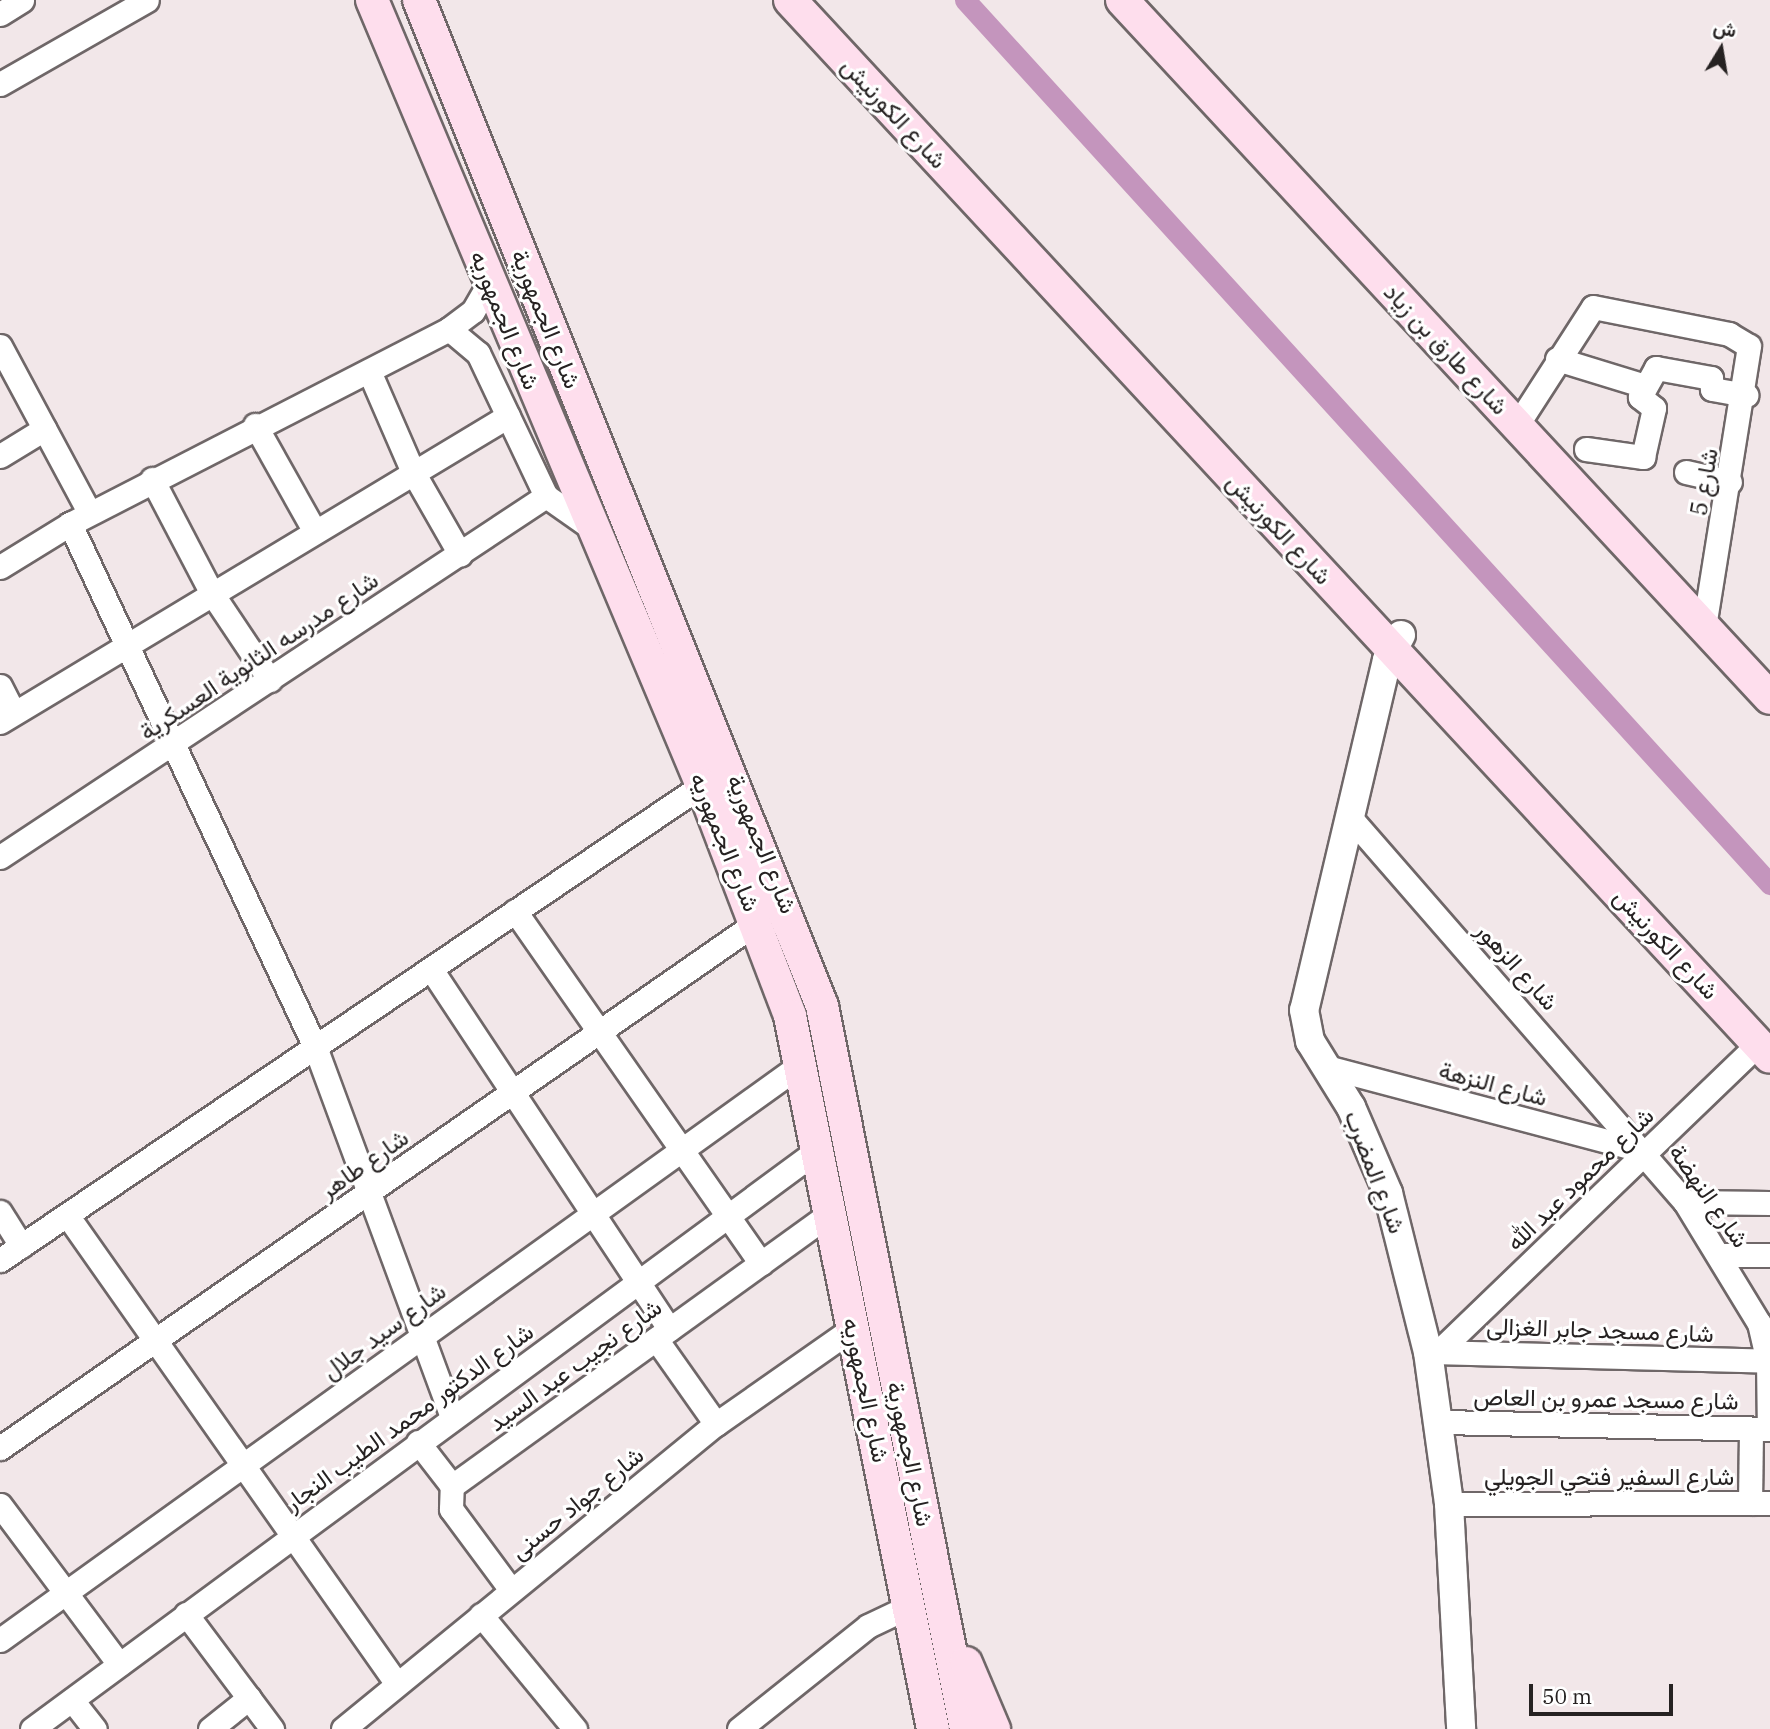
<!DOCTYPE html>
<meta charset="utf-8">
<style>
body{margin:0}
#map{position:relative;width:1770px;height:1729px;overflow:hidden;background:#f2e7e9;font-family:"IBM Plex Serif",Vazirmatn,serif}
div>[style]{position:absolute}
.canal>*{height:21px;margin:-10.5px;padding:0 10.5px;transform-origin:10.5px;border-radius:10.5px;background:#c495bd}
.roads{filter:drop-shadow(2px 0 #6f6768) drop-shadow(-2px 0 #6f6768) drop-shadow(0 2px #6f6768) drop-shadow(0 -2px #6f6768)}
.minor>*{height:23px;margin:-11.5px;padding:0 11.5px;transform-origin:11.5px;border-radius:11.5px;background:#fff}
.tertiary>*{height:28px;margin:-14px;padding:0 14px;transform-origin:14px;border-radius:14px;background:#fff}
.secondary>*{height:32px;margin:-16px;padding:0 16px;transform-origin:16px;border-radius:16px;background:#fedeed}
span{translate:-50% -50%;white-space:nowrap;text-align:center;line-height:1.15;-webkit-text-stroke:6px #fff;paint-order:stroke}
.street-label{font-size:24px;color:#262222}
.north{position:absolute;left:1686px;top:14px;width:70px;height:70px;-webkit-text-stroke:5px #fff;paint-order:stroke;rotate:11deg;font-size:19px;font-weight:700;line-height:28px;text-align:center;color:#262222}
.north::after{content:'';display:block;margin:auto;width:24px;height:32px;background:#262222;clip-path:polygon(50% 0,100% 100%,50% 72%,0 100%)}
.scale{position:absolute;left:1529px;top:1684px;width:144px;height:32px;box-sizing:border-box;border:4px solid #262222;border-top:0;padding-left:9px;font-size:21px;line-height:24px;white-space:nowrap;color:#262222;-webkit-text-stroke:5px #fff;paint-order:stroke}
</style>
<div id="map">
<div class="canal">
<div style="left:965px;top:0;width:1196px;rotate:47.68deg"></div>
</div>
<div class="roads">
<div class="minor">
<div style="left:0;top:14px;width:26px;rotate:-32deg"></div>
<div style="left:0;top:84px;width:169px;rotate:-29.7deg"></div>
<div style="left:449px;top:329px;width:38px;rotate:40deg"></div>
<div style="left:478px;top:353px;width:158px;rotate:64.6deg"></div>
<div style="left:546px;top:496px;width:57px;rotate:35.1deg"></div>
<div style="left:0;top:346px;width:188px;rotate:61.8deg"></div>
<div style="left:1557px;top:359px;width:92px;rotate:17.1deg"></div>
<div style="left:369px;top:371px;width:110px;rotate:66.5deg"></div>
<div style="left:413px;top:472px;width:95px;rotate:60.2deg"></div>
<div style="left:255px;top:425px;width:120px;rotate:60.7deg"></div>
<div style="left:1517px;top:425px;width:140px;rotate:-57.2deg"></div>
<div style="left:1593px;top:307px;width:139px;rotate:11.2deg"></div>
<div style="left:1729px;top:334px;width:23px;rotate:31deg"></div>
<div style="left:1749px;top:346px;width:284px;rotate:99.1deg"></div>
<div style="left:1586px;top:449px;width:58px;rotate:8deg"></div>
<div style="left:1643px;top:457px;width:50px;rotate:-77.3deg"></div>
<div style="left:1654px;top:408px;width:18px;rotate:-142deg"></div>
<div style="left:1640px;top:397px;width:33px;rotate:-61deg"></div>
<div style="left:1656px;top:368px;width:56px;rotate:10.3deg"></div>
<div style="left:1711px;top:378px;width:11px;rotate:85deg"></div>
<div style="left:1712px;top:389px;width:35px;rotate:10deg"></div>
<div style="left:0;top:456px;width:52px;rotate:-31.5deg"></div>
<div style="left:1686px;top:472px;width:45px;rotate:12.8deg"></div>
<div style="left:152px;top:479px;width:127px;rotate:62.4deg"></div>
<div style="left:211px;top:592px;width:106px;rotate:56.2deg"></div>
<div style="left:0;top:567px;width:82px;rotate:-31.6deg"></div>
<div style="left:0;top:686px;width:30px;rotate:63deg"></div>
<div style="left:0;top:722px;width:593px;rotate:-31.06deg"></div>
<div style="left:1348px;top:815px;width:513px;rotate:48.95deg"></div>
<div style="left:1685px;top:1202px;width:142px;rotate:58.6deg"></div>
<div style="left:1759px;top:1323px;width:39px;rotate:77deg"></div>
<div style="left:1768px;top:1361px;width:68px;rotate:89.2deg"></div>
<div style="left:0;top:857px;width:655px;rotate:-33.47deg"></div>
<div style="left:515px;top:911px;width:430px;rotate:55.1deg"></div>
<div style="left:431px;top:969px;width:432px;rotate:56.5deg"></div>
<div style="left:1327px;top:1067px;width:330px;rotate:14.8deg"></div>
<div style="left:1685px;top:1202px;width:85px;rotate:0.7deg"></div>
<div style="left:0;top:1212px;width:40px;rotate:58deg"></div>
<div style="left:67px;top:1215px;width:573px;rotate:54.87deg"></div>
<div style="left:1720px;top:1255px;width:50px"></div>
<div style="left:0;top:1260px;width:848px;rotate:-34.08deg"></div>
<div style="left:656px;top:1339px;width:104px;rotate:54.8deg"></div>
<div style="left:1432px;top:1352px;width:338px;rotate:1.5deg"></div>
<div style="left:1438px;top:1352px;width:444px;rotate:-43.9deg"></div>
<div style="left:452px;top:1417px;width:395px;rotate:-110.3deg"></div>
<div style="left:315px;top:1047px;width:578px;rotate:-115.1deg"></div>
<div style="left:70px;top:524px;width:426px;rotate:-27.2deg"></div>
<div style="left:449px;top:329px;width:30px;rotate:-37deg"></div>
<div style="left:473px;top:311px;width:30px;rotate:-60deg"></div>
<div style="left:1440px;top:1422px;width:330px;rotate:1.2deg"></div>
<div style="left:418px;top:1442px;width:56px;rotate:52.3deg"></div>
<div style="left:0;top:1448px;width:922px;rotate:-34.79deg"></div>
<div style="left:1750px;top:1503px;width:74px;rotate:-89.2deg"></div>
<div style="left:1449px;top:1504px;width:321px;rotate:-0.2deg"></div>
<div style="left:0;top:1505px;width:199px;rotate:53.2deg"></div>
<div style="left:511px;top:1590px;width:101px;rotate:-126.5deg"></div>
<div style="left:451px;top:1509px;width:23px;rotate:-88deg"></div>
<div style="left:452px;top:1486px;width:467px;rotate:-35.8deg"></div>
<div style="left:186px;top:1614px;width:144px;rotate:53.2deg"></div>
<div style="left:481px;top:1615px;width:148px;rotate:50.5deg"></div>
<div style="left:0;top:1640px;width:985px;rotate:-35.71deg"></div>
<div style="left:72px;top:1700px;width:37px;rotate:52deg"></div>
<div style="left:32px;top:1729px;width:978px;rotate:-36.39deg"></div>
<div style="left:210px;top:1729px;width:50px;rotate:-38.5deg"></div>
<div style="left:343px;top:1729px;width:482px;rotate:-39.3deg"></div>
<div style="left:716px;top:1424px;width:167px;rotate:-35deg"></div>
<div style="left:739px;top:1729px;width:165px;rotate:-38.6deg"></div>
<div style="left:868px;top:1626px;width:47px;rotate:-25.5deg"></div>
</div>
<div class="tertiary">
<div style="left:1401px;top:635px;width:29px;rotate:119deg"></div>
<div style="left:1387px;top:660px;width:360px;rotate:103.3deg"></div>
<div style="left:1304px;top:1010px;width:32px;rotate:79deg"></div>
<div style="left:1310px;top:1041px;width:78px;rotate:58.2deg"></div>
<div style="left:1351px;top:1107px;width:94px;rotate:66.7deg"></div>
<div style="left:1388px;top:1193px;width:164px;rotate:75.9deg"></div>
<div style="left:1428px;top:1352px;width:153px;rotate:82.1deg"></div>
<div style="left:1449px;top:1504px;width:225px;rotate:86.9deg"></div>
</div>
<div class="secondary">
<div style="left:372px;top:0;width:852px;rotate:67.2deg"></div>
<div style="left:702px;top:785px;width:247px;rotate:69.1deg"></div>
<div style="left:790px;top:1016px;width:727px;rotate:78.66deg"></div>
<div style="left:419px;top:0;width:1084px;rotate:68.17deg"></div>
<div style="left:822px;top:1006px;width:737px;rotate:78.74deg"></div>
<div style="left:790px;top:0;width:1441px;rotate:47.16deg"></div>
<div style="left:1122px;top:0;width:952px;rotate:47.13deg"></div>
<div style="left:966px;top:1663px;width:72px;rotate:67deg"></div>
</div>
</div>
<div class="street-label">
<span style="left:894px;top:113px;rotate:47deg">شارع الكورنيش</span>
<span style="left:546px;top:319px;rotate:68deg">شارع الجمهورية</span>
<span style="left:505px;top:320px;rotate:68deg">شارع الجمهوريه</span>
<span style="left:1446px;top:349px;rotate:47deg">شارع طارق بن زياد</span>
<span style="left:1704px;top:482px;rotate:-80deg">شارع 5</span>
<span style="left:1279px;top:529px;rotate:47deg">شارع الكورنيش</span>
<span style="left:259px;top:656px;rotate:-34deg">شارع مدرسه الثانوية العسكرية</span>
<span style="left:725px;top:842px;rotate:68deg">شارع الجمهوريه</span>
<span style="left:762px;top:844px;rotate:68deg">شارع الجمهورية</span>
<span style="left:1666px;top:944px;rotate:47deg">شارع الكورنيش</span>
<span style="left:1517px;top:966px;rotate:48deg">شارع الزهور</span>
<span style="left:1493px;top:1084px;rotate:15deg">شارع النزهة</span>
<span style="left:364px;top:1164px;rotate:-35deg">شارع طاهر</span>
<span style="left:1375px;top:1172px;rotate:69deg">شارع المضرب</span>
<span style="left:1580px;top:1179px;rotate:-44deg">شارع محمود عبد الله</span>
<span style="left:1709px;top:1196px;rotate:55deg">شارع النهضة</span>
<span style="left:1600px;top:1330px;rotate:2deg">شارع مسجد جابر الغزالى</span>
<span style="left:384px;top:1331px;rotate:-36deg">شارع سيد جلال</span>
<span style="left:575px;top:1365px;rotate:-36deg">شارع نجيب عبد السيد</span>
<span style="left:866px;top:1390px;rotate:78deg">شارع الجمهوريه</span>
<span style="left:1606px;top:1399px;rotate:1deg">شارع مسجد عمرو بن العاص</span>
<span style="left:409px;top:1417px;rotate:-36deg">شارع الدكتور محمد الطيب النجار</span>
<span style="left:910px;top:1454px;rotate:78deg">شارع الجمهورية</span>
<span style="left:1609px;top:1477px">شارع السفير فتحي الجويلي</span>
<span style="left:577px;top:1503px;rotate:-39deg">شارع جواد حسنى</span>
</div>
<div class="north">ش</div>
<div class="scale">50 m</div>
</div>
